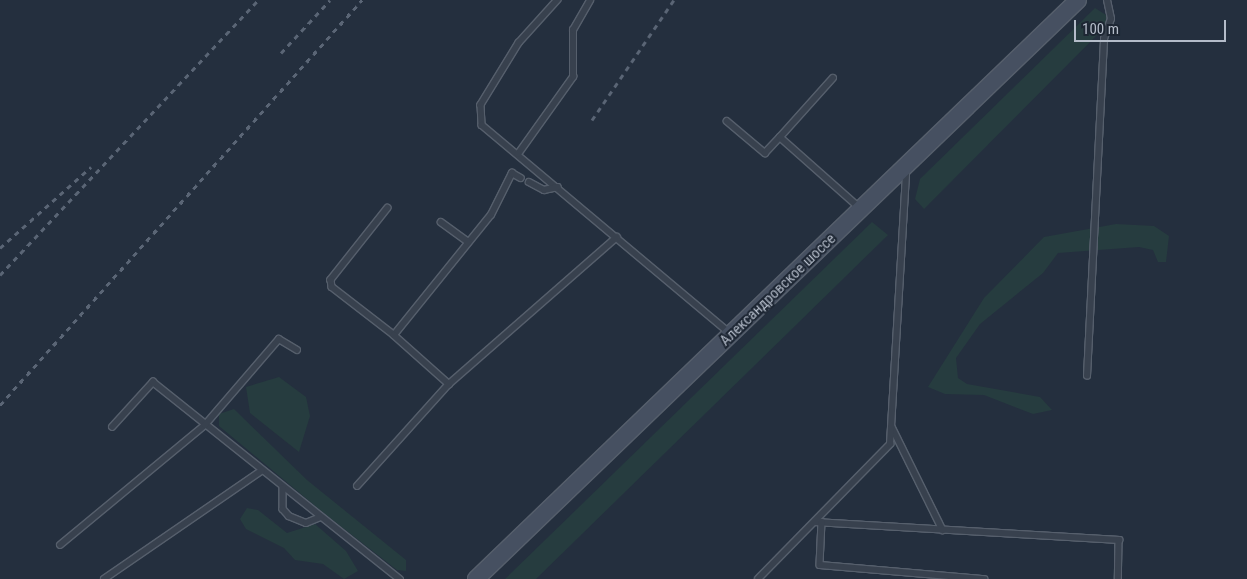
<!DOCTYPE html>
<meta charset="utf-8">
<style>
body{margin:0}
#map{position:relative;width:1247px;height:579px;overflow:hidden;background:#242f3e;font-family:"Roboto Condensed",sans-serif}
div>[style]{position:absolute}
.green>*{inset:0;background:#263c3f}
.roads{filter:drop-shadow(1px 0 #565f6c) drop-shadow(-1px 0 #565f6c) drop-shadow(0 1px #565f6c) drop-shadow(0 -1px #565f6c)}
.service>*{height:5.5px;margin:-2.75px;padding:0 2.75px;transform-origin:2.75px;border-radius:2.75px;background:#38414e}
.secondary>*{height:16px;margin:-8px;padding:0 8px;transform-origin:8px;border-radius:8px;background:#465061}
.rail>*{height:3px;margin-top:-1.5px;transform-origin:0;background:repeating-linear-gradient(90deg,#5a6575 0 5px,transparent 0 10px)}
span{translate:-50% -50%;white-space:nowrap;text-align:center;line-height:1.15;-webkit-text-stroke:4px #1d2633;paint-order:stroke}
.street-label{font-size:15px;color:#b4bcc9}
.scale{position:absolute;left:1074px;top:20px;width:152px;height:22px;box-sizing:border-box;border:2px solid #b4bcc9;border-top:0;padding-left:6px;font-size:15px;line-height:18px;white-space:nowrap;color:#b4bcc9;-webkit-text-stroke:4px #1d2633;paint-order:stroke}
</style>
<div id="map">
<div class="green">
<div style="clip-path:polygon(1095px 8px,1106px 15px,1107px 25px,924px 209px,915px 199px,920px 179px)"></div>
<div style="clip-path:polygon(872px 222px,888px 235px,536px 579px,505px 579px)"></div>
<div style="clip-path:polygon(1116px 224px,1154px 226px,1169px 236px,1166px 262px,1158px 262px,1153px 250px,1139px 247px,1058px 253px,1043px 273px,980px 324px,956px 358px,958px 378px,967px 384px,1040px 397px,1052px 410px,1033px 414px,984px 395px,945px 394px,928px 387px,984px 298px,1044px 237px)"></div>
<div style="clip-path:polygon(279px 377px,306px 397px,310px 416px,299px 452px,250px 413px,246px 387px)"></div>
<div style="clip-path:polygon(234px 409px,307px 480px,406px 560px,406px 571px,397px 570px,325px 514px,219px 426px,219px 414px)"></div>
<div style="clip-path:polygon(247px 508px,258px 510px,287px 533px,315px 524px,346px 551px,358px 571px,344px 579px,323px 564px,295px 560px,284px 548px,246px 529px,240px 519px)"></div>
</div>
<div class="roads">
<div class="service">
<div style="left:558px;top:0;width:58px;rotate:132.2deg"></div>
<div style="left:519px;top:43px;width:73px;rotate:121.5deg"></div>
<div style="left:481px;top:105px;width:20px;rotate:87deg"></div>
<div style="left:482px;top:125px;width:324px;rotate:40deg"></div>
<div style="left:727px;top:121px;width:50px;rotate:40.1deg"></div>
<div style="left:765px;top:153px;width:22px;rotate:-47deg"></div>
<div style="left:780px;top:137px;width:107px;rotate:41.6deg"></div>
<div style="left:780px;top:137px;width:79px;rotate:-48.1deg"></div>
<div style="left:518px;top:154px;width:95px;rotate:-54.5deg"></div>
<div style="left:573px;top:77px;width:47px;rotate:-90deg"></div>
<div style="left:573px;top:30px;width:34px;rotate:-60deg"></div>
<div style="left:529px;top:182px;width:17px;rotate:28deg"></div>
<div style="left:544px;top:190px;width:14px;rotate:-12deg"></div>
<div style="left:388px;top:208px;width:92px;rotate:128.4deg"></div>
<div style="left:331px;top:280px;width:7px;rotate:82deg"></div>
<div style="left:332px;top:287px;width:78px;rotate:37.7deg"></div>
<div style="left:394px;top:335px;width:154px;rotate:-51.1deg"></div>
<div style="left:491px;top:215px;width:47px;rotate:-63.4deg"></div>
<div style="left:512px;top:173px;width:10px;rotate:29deg"></div>
<div style="left:441px;top:222px;width:34px;rotate:36deg"></div>
<div style="left:394px;top:335px;width:74px;rotate:41.7deg"></div>
<div style="left:1087px;top:376px;width:337px;rotate:-87.1deg"></div>
<div style="left:1104px;top:39px;width:21px;rotate:-71deg"></div>
<div style="left:1111px;top:19px;width:19px;rotate:-102deg"></div>
<div style="left:112px;top:427px;width:61px;rotate:-47.7deg"></div>
<div style="left:153px;top:382px;width:316px;rotate:38.6deg"></div>
<div style="left:892px;top:427px;width:115px;rotate:63.7deg"></div>
<div style="left:357px;top:486px;width:137px;rotate:-48deg"></div>
<div style="left:449px;top:384px;width:223px;rotate:-41.2deg"></div>
<div style="left:283px;top:488px;width:21px;rotate:90deg"></div>
<div style="left:283px;top:509px;width:9px;rotate:49deg"></div>
<div style="left:289px;top:516px;width:18px;rotate:22deg"></div>
<div style="left:306px;top:523px;width:16px;rotate:-22deg"></div>
<div style="left:815px;top:522px;width:305px;rotate:3.4deg"></div>
<div style="left:1119px;top:540px;width:39px;rotate:91deg"></div>
<div style="left:822px;top:522px;width:43px;rotate:92.7deg"></div>
<div style="left:820px;top:565px;width:165px;rotate:4.9deg"></div>
<div style="left:60px;top:545px;width:188px;rotate:-39.6deg"></div>
<div style="left:205px;top:425px;width:113px;rotate:-49.3deg"></div>
<div style="left:279px;top:339px;width:21px;rotate:31deg"></div>
<div style="left:104px;top:579px;width:191px;rotate:-34.5deg"></div>
<div style="left:758px;top:579px;width:189px;rotate:-45.6deg"></div>
<div style="left:890px;top:444px;width:273px;rotate:-86.6deg"></div>
</div>
<div class="secondary">
<div style="left:476px;top:579px;width:835px;rotate:-43.88deg"></div>
</div>
</div>
<div class="rail">
<div style="left:281px;top:53px;width:72px;rotate:-47.2deg"></div>
<div style="left:592px;top:120px;width:145px;rotate:-55.7deg"></div>
<div style="left:0;top:248px;width:122px;rotate:-41.7deg"></div>
<div style="left:0;top:275px;width:377px;rotate:-46.8deg"></div>
<div style="left:0;top:405px;width:543px;rotate:-48.21deg"></div>
</div>
<div class="street-label">
<span style="left:778px;top:290px;rotate:-44deg">Александровское шоссе</span>
</div>
<div class="scale">100 m</div>
</div>
